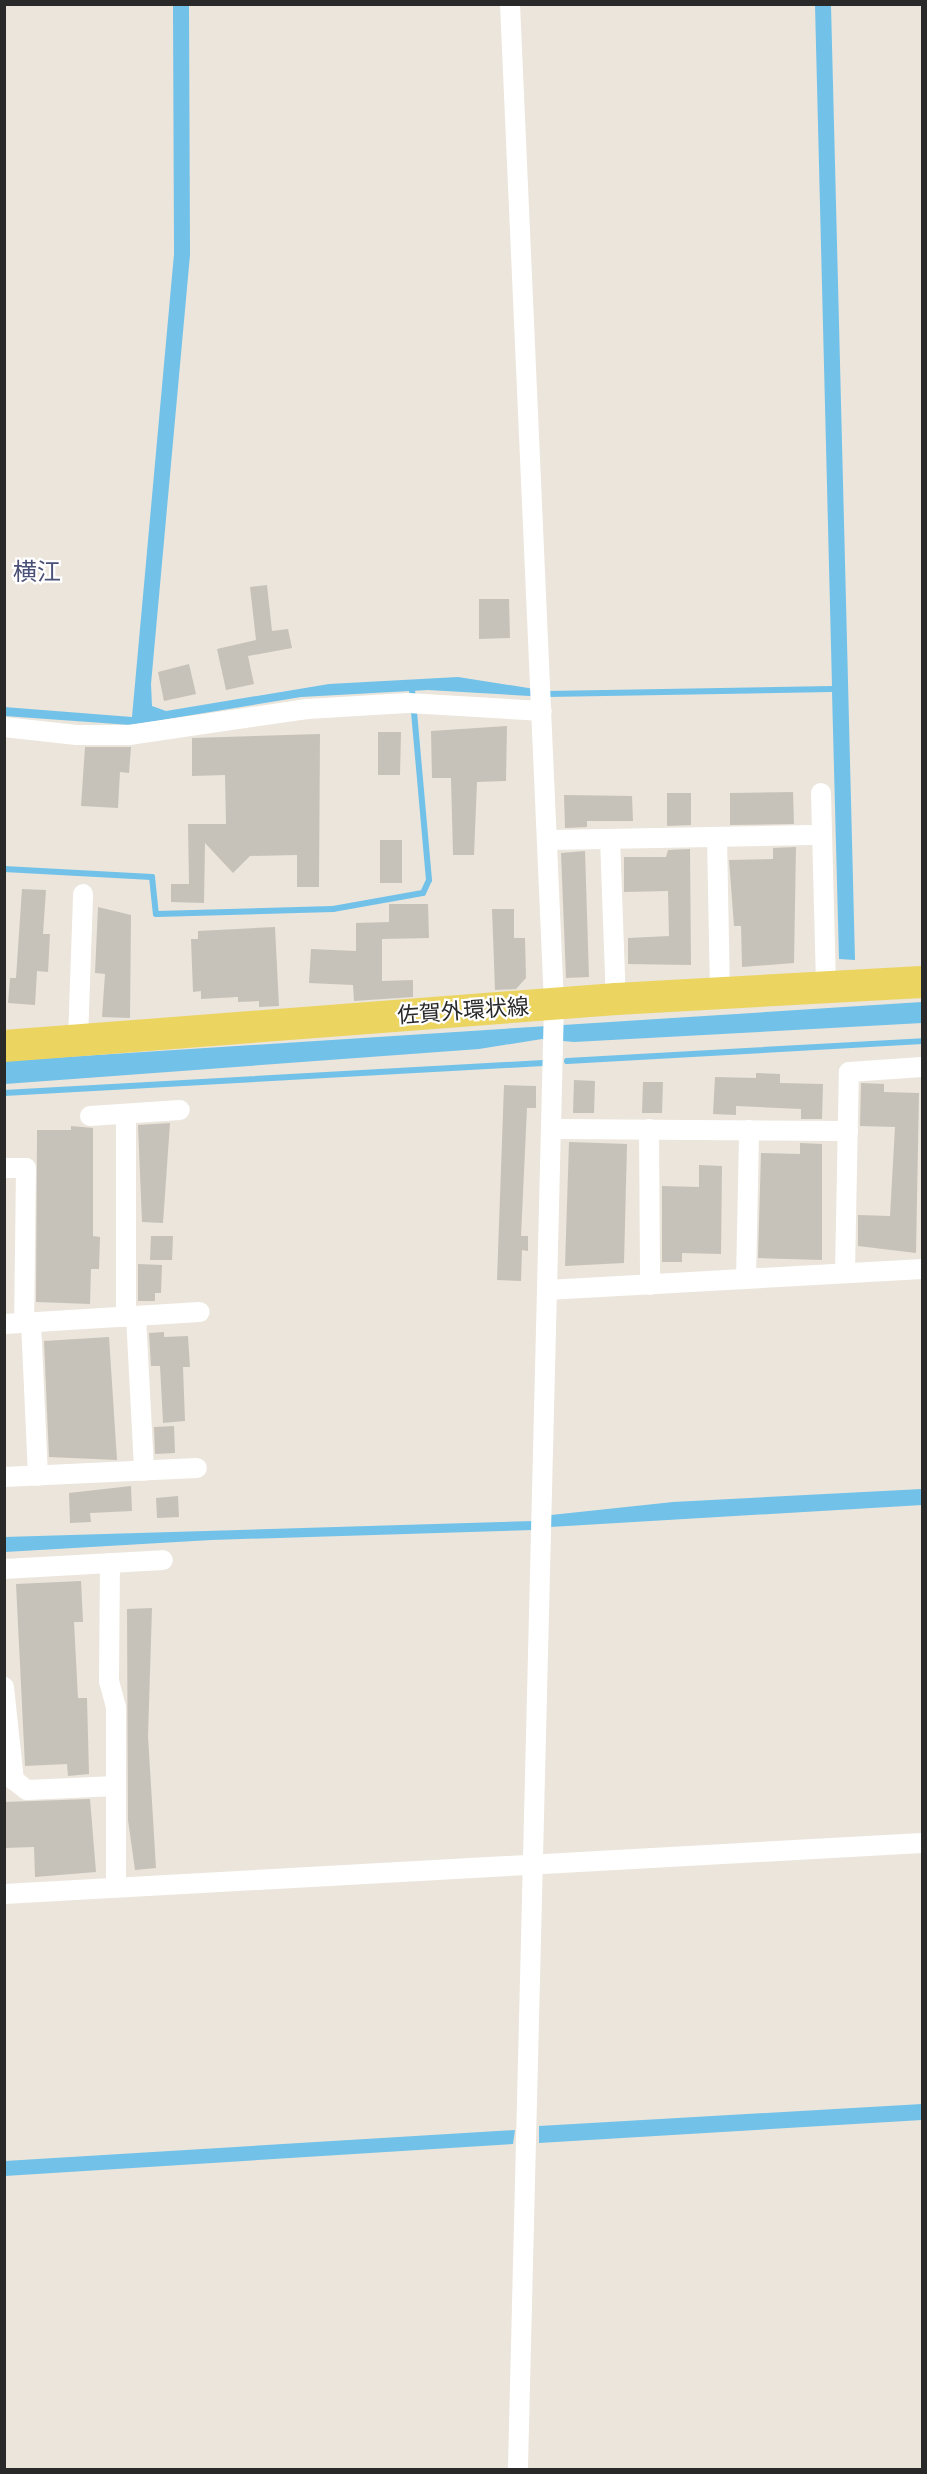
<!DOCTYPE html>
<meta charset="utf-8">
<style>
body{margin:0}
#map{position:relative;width:927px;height:2474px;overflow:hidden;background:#ebe5db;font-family:Figtree,"Noto Sans JP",sans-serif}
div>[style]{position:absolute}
.water>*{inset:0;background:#71c1e9}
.stream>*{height:6px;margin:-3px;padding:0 3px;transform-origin:3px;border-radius:3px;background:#71c1e9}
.building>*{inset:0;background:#c6c2ba}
.minor>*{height:20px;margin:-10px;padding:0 10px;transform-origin:10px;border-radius:10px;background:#fff}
.primary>*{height:32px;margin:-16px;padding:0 16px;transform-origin:16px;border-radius:16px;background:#ebd460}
span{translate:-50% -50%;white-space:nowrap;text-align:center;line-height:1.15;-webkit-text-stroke:4.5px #fff;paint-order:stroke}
.street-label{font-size:22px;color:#292929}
.neighbourhood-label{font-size:24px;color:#4b5077}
.frame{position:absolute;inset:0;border:6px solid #292929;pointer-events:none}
</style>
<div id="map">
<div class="water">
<div style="clip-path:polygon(173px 4px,189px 5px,190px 255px,151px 684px,152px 706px,166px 711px,329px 684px,458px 677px,547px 691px,832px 686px,815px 5px,831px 5px,855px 960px,839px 959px,832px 692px,547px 697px,428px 690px,301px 697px,131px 725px,5px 716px,4px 707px,132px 717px,174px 254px)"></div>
<div style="clip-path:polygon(922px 1002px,922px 1023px,574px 1042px,542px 1039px,479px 1049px,5px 1084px,4px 1061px)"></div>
<div style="clip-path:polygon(922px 1489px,922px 1505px,550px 1527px,551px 1515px,673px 1502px)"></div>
<div style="clip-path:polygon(534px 1521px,533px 1530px,211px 1540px,5px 1552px,4px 1537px)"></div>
<div style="clip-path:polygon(922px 2104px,922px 2120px,539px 2143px,539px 2126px)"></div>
<div style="clip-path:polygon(515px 2130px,513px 2144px,5px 2176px,5px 2161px)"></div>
</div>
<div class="stream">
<div style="left:4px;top:869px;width:148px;rotate:3.1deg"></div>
<div style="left:152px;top:877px;width:37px;rotate:84deg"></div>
<div style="left:156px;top:914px;width:177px;rotate:-1.6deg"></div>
<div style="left:333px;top:909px;width:91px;rotate:-10.1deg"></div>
<div style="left:423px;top:893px;width:14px;rotate:-65deg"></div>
<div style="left:429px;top:880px;width:190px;rotate:-95.1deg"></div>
<div style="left:567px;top:1061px;width:356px;rotate:-3.2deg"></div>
<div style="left:4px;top:1093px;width:540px;rotate:-3.19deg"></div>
</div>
<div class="building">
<div style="clip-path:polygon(267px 585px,272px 631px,288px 629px,292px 648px,248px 656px,254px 684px,226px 690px,217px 649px,256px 640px,250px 587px)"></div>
<div style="clip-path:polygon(479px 599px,509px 599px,510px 638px,479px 639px)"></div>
<div style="clip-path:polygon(189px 664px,196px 694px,164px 701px,158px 672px)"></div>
<div style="clip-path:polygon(507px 726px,506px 781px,477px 782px,474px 855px,453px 855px,451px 778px,432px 778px,431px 731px)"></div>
<div style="clip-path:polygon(378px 732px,401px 732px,400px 775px,378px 775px)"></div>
<div style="clip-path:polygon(320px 734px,319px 887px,297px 887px,297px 855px,250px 856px,233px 873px,205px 843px,204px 903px,171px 902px,171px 884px,189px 884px,188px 824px,226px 824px,225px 775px,192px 776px,192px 738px)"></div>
<div style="clip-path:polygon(85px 747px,131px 747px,129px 773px,120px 772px,118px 808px,81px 806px)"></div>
<div style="clip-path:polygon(793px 792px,794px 824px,730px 825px,730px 793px)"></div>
<div style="clip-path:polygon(667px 793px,691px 793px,691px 825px,667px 826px)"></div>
<div style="clip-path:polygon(564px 795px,632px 796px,633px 821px,587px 821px,587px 827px,565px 828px)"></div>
<div style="clip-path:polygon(380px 840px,402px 840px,402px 883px,380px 883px)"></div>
<div style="clip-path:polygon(796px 847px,794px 963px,742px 967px,741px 926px,734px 926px,729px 860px,773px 859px,773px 848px)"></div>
<div style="clip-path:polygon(690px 849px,691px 965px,628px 964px,628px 938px,669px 936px,668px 891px,624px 892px,624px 857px,666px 857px,668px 850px)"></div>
<div style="clip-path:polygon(585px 851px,589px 977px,566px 978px,561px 853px)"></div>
<div style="clip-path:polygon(22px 889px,46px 890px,43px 934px,50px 934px,48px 972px,37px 971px,35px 1005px,8px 1003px,10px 978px,16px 978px)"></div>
<div style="clip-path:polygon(389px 904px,428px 904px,429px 938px,382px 939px,382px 981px,413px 980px,413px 997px,354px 1001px,353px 985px,309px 983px,311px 949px,356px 951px,356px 923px,389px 922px)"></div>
<div style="clip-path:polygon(98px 907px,131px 915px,130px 1018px,102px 1017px,105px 974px,95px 973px)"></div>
<div style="clip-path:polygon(492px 909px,514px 909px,514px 938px,525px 938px,526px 978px,516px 989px,495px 990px)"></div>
<div style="clip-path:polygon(275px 927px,279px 1006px,259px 1007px,259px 1001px,238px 1002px,238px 997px,201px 999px,201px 991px,193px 992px,191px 939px,198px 939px,198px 931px)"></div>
<div style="clip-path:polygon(756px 1073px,780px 1074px,780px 1083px,823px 1084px,822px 1119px,801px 1119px,801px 1109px,736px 1106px,736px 1115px,713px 1114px,715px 1077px,756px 1078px)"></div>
<div style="clip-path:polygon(574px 1080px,595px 1081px,594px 1113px,573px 1113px)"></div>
<div style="clip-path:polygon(643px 1082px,663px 1082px,662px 1113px,642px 1113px)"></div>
<div style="clip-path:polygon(861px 1083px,884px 1084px,884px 1092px,919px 1093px,916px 1253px,858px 1246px,858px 1215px,890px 1216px,895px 1127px,860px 1126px)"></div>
<div style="clip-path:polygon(504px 1085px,536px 1086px,536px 1108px,527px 1108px,521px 1236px,528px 1236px,528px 1251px,522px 1250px,521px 1281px,497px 1280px)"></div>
<div style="clip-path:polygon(170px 1123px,163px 1223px,142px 1222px,138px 1125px)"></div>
<div style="clip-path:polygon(71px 1126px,93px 1128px,93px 1236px,100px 1237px,99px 1269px,91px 1269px,90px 1304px,36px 1302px,37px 1130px,71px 1130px)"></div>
<div style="clip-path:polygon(569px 1142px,627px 1144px,624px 1263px,565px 1266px)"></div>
<div style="clip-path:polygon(800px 1143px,822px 1144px,822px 1260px,758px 1258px,761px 1153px,800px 1154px)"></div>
<div style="clip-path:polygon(699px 1165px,722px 1166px,721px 1254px,682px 1253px,682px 1262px,662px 1262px,662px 1186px,699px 1187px)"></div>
<div style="clip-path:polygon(151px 1236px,173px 1236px,172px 1260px,150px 1260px)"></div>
<div style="clip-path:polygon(138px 1264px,162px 1265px,161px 1293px,155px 1293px,155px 1301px,138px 1301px)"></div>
<div style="clip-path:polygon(164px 1332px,164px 1337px,188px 1336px,190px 1367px,183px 1367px,185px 1421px,163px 1423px,160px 1366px,151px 1366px,149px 1333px)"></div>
<div style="clip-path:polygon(109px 1337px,117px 1460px,49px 1457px,44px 1341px)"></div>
<div style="clip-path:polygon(174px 1426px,175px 1453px,155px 1454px,154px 1427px)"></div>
<div style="clip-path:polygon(131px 1486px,132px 1511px,90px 1513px,91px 1522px,70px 1523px,69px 1493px)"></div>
<div style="clip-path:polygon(178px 1496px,179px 1517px,157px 1518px,156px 1498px)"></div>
<div style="clip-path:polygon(81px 1581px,83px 1622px,74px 1622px,78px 1698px,87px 1698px,89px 1774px,68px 1776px,67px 1764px,25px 1766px,16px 1584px)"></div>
<div style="clip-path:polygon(152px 1608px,148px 1736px,156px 1868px,135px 1870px,128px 1820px,127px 1609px)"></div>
<div style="clip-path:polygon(90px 1799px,96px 1872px,35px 1877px,34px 1847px,4px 1848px,4px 1802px)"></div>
</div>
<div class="minor">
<div style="left:510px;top:4px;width:1001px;rotate:87.48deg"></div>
<div style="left:554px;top:1004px;width:1466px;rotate:91.41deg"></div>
<div style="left:4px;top:727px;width:73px;rotate:6.3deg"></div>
<div style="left:77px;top:735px;width:52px"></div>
<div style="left:129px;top:735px;width:180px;rotate:-8.3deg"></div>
<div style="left:307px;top:709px;width:101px;rotate:-3.4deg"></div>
<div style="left:408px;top:703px;width:134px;rotate:3.4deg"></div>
<div style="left:821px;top:793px;width:192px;rotate:88.5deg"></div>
<div style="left:717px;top:837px;width:155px;rotate:88.9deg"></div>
<div style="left:610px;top:839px;width:160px;rotate:87.9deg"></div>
<div style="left:550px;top:840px;width:272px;rotate:-1.1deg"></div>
<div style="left:78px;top:1040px;width:146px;rotate:-88deg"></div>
<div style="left:126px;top:1114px;width:203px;rotate:90deg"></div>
<div style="left:90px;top:1116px;width:90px;rotate:-3.8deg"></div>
<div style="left:552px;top:1129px;width:296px;rotate:0.4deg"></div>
<div style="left:649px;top:1129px;width:156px;rotate:89.6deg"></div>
<div style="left:4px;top:1168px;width:22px"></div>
<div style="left:26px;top:1168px;width:154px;rotate:90.7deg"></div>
<div style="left:845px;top:1273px;width:201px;rotate:-88.9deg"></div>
<div style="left:849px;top:1072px;width:73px;rotate:-3.9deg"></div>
<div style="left:746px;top:1279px;width:149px;rotate:-88.8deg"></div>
<div style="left:547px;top:1290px;width:376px;rotate:-3.2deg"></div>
<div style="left:136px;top:1316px;width:155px;rotate:87deg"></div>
<div style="left:31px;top:1322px;width:154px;rotate:87.4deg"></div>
<div style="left:4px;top:1324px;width:196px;rotate:-3.5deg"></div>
<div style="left:4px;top:1477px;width:193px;rotate:-2.7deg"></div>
<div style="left:110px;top:1563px;width:118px;rotate:90.5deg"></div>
<div style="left:109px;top:1681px;width:28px;rotate:75deg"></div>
<div style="left:116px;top:1708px;width:179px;rotate:90deg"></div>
<div style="left:4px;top:1569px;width:159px;rotate:-3.2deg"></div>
<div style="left:4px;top:1687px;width:94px;rotate:83.9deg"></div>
<div style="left:14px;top:1780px;width:16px;rotate:38deg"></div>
<div style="left:27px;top:1790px;width:89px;rotate:-2.6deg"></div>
<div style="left:4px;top:1894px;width:919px;rotate:-3.18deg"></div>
</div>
<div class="primary">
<div style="left:4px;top:1046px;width:614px;rotate:-4.39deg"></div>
<div style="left:616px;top:999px;width:306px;rotate:-3.2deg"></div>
</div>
<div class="street-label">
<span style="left:463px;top:1011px;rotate:-4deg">佐賀外環状線</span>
</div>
<div class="neighbourhood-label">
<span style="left:37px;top:572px">横江</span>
</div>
<div class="frame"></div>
</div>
